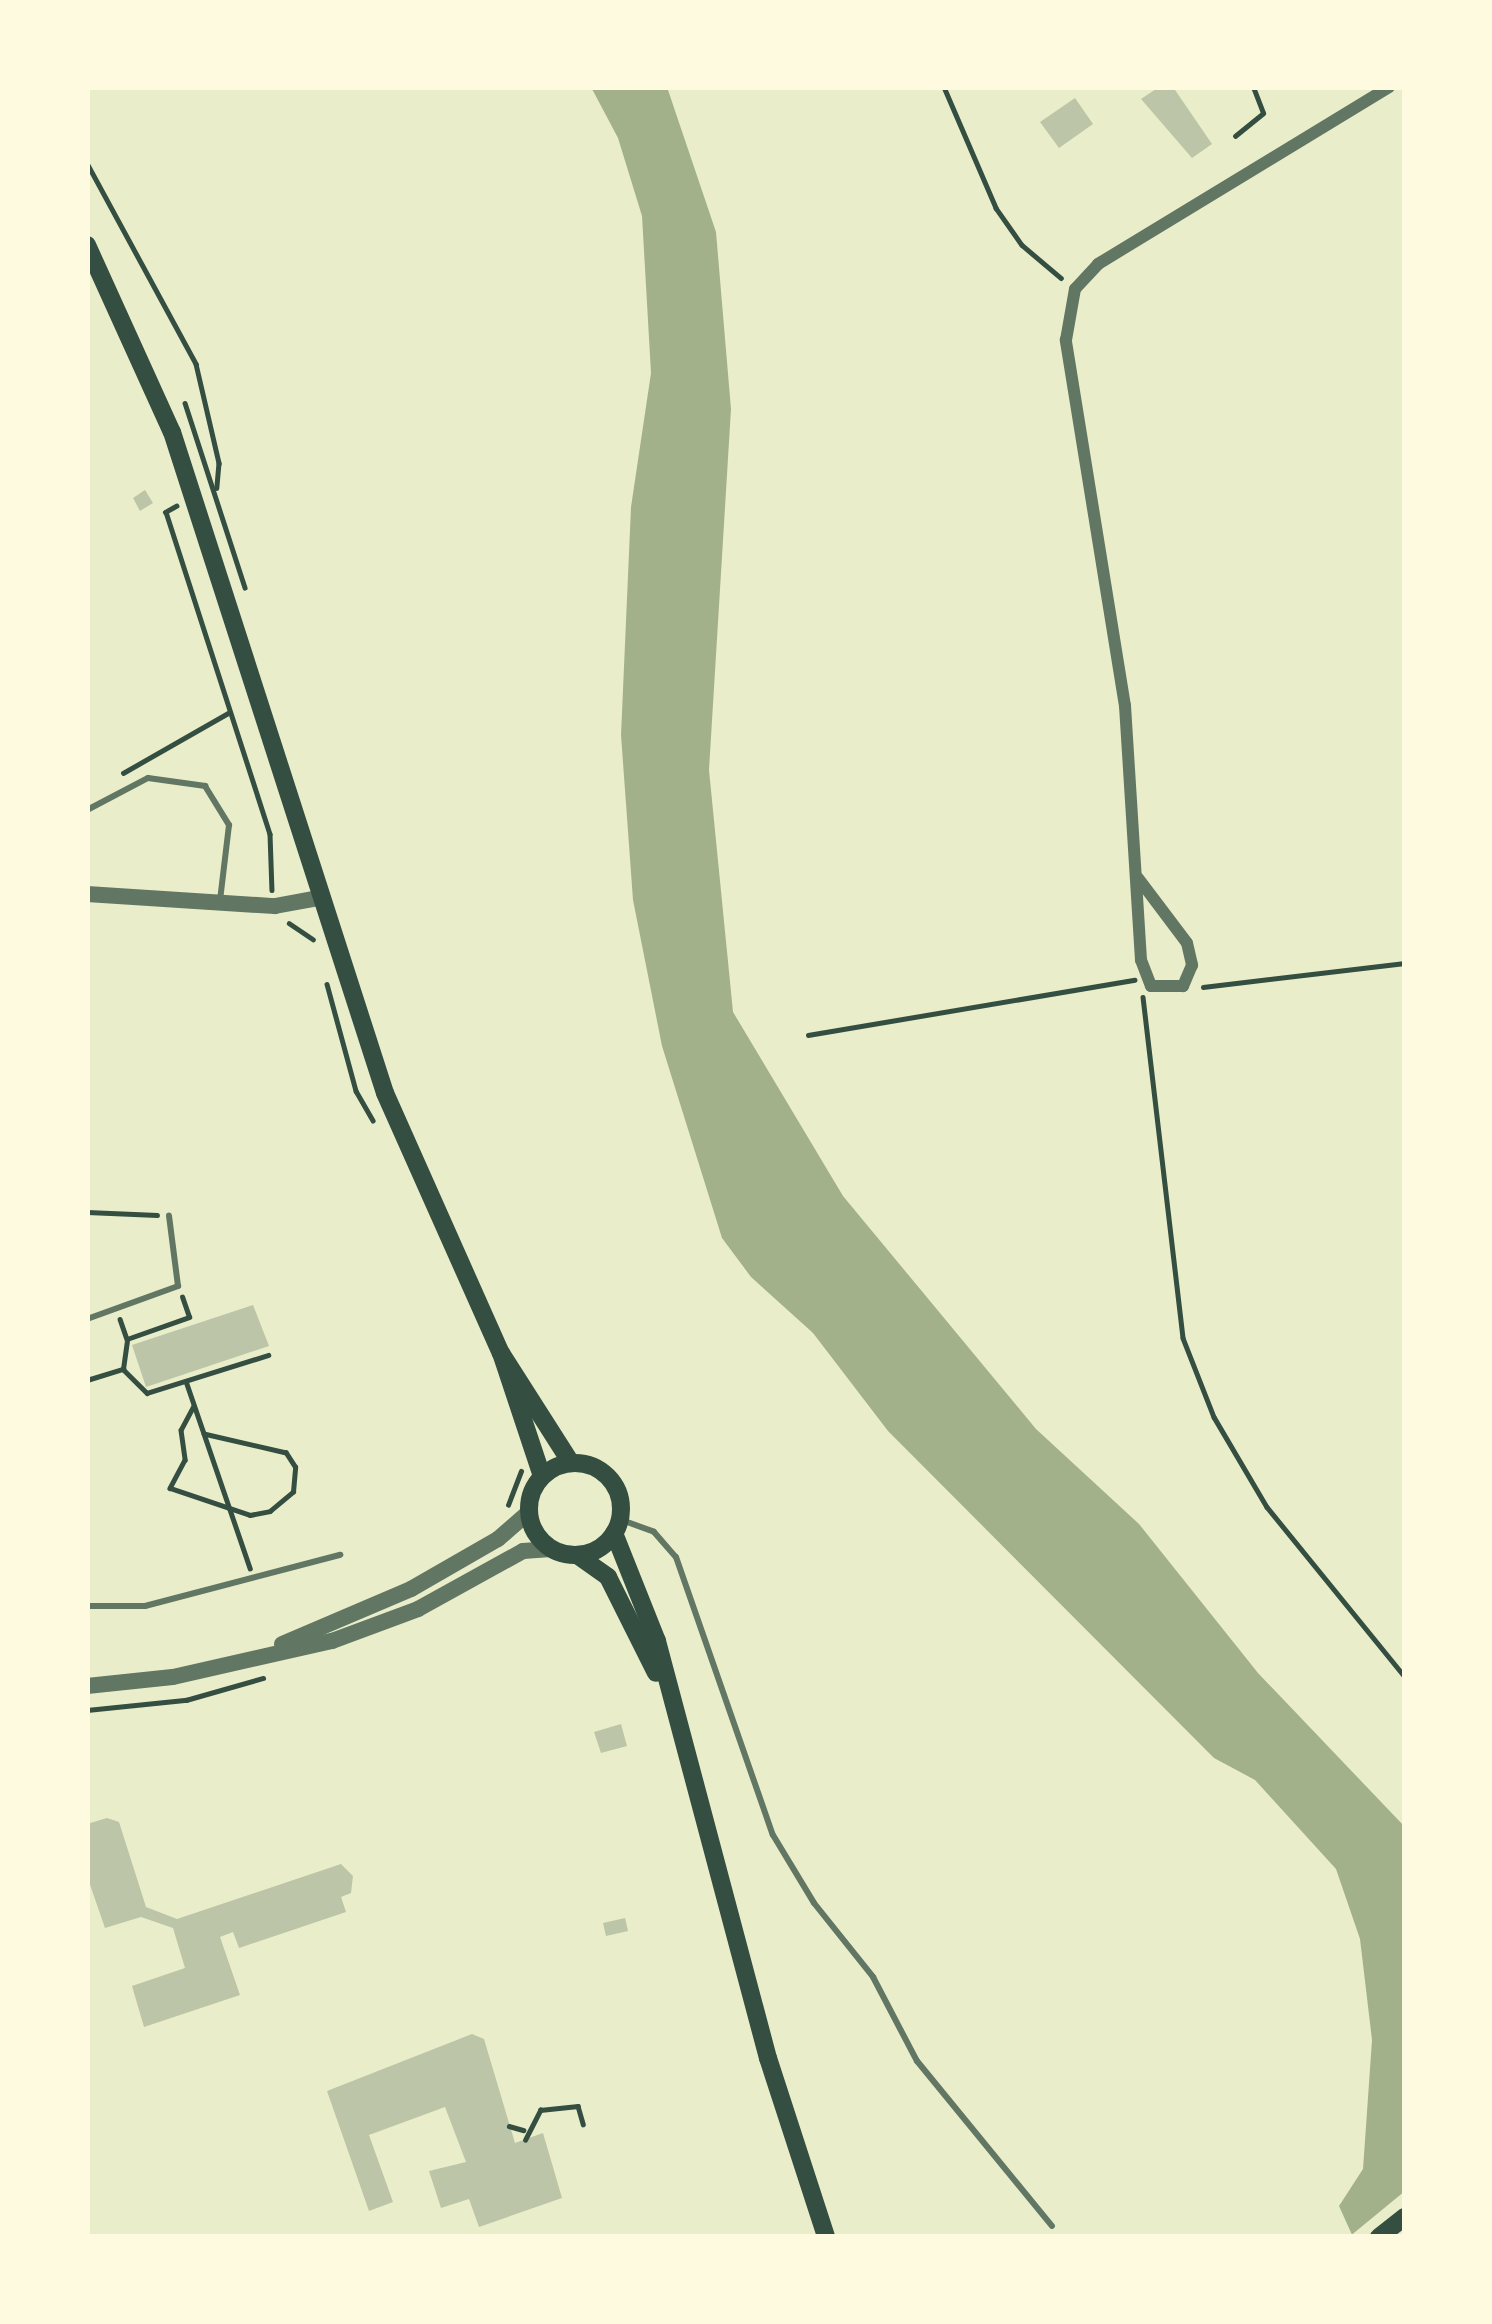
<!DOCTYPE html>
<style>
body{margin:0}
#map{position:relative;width:1492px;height:2324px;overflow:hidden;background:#e9edc9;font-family:Roboto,sans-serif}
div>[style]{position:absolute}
.water>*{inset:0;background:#a3b18a}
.pier>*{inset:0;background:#e9edc9}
.building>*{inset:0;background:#bcc5a7}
.path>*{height:4.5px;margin:-2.25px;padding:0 2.25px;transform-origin:2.25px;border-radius:2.25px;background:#344e41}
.service>*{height:6px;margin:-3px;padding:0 3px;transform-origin:3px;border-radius:3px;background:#617663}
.minor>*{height:12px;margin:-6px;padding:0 6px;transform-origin:6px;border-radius:6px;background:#617663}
.tertiary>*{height:16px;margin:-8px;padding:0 8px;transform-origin:8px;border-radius:8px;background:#617663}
.secondary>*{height:18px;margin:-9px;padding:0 9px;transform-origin:9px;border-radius:9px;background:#344e41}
.secondary>.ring{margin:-9px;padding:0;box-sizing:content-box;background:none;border:18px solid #344e41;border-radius:50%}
span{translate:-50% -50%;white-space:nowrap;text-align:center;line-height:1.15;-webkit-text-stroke:10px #fefae0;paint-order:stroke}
.frame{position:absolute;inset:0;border:90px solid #fefae0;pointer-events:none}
</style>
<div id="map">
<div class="water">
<div style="clip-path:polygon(591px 87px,667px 87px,716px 232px,731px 409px,709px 770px,733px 1012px,843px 1196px,1036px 1429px,1139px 1524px,1258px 1673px,1405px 1827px,1405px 2237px,1353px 2237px,1339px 2206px,1363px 2169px,1372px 2040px,1360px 1939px,1336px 1869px,1255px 1780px,1214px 1758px,888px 1431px,813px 1333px,751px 1277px,722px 1238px,662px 1046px,633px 900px,621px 735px,631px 507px,651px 373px,642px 216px,618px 138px)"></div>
</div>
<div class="pier">
<div style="clip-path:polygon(1405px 2191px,1405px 2237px,1349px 2237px)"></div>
</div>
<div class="building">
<div style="clip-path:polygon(1159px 87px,1173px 87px,1212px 144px,1192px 158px,1141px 99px)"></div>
<div style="clip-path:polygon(1075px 98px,1093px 124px,1059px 148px,1040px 122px)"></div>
<div style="clip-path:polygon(145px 490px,153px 503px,140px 511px,133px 498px)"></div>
<div style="clip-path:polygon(253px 1305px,269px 1346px,146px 1387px,132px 1345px)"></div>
<div style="clip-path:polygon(621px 1724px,627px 1746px,601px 1753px,594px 1732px)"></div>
<div style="clip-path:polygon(107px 1818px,119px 1822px,146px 1907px,177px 1919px,341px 1864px,353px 1876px,351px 1893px,341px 1897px,346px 1912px,239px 1948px,233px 1932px,220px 1937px,240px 1995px,144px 2027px,132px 1986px,185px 1968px,173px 1928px,141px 1917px,105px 1928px,87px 1876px,87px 1824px)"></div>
<div style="clip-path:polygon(625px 1918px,628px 1931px,606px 1936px,603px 1923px)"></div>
<div style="clip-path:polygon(472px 2034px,484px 2039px,515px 2143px,543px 2133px,562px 2198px,479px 2227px,469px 2199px,441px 2208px,429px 2171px,466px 2162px,445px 2107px,369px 2135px,393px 2202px,369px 2211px,327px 2091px)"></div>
</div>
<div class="path">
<div style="left:944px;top:87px;width:132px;rotate:66.7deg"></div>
<div style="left:996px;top:208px;width:45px;rotate:54.9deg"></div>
<div style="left:1022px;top:245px;width:51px;rotate:40.2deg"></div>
<div style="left:1235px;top:136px;width:36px;rotate:-39deg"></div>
<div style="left:1263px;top:113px;width:28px;rotate:-111deg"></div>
<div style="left:87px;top:163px;width:229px;rotate:61.5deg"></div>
<div style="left:196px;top:364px;width:102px;rotate:76.9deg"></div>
<div style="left:219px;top:463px;width:25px;rotate:95deg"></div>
<div style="left:185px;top:403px;width:194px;rotate:72deg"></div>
<div style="left:177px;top:506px;width:13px;rotate:151deg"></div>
<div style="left:166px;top:512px;width:338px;rotate:72.1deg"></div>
<div style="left:270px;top:834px;width:56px;rotate:88deg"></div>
<div style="left:123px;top:773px;width:121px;rotate:-29.7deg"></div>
<div style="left:289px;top:923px;width:29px;rotate:34deg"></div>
<div style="left:327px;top:984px;width:111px;rotate:74.8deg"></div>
<div style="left:356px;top:1091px;width:34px;rotate:60deg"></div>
<div style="left:1203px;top:987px;width:203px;rotate:-6.8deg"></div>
<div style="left:1143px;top:997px;width:343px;rotate:83.3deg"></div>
<div style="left:1183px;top:1338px;width:85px;rotate:68.6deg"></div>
<div style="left:1214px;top:1417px;width:104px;rotate:59.5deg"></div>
<div style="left:1267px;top:1507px;width:219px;rotate:50.9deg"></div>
<div style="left:808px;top:1035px;width:331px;rotate:-9.6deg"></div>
<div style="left:87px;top:1212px;width:70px;rotate:2.5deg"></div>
<div style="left:120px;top:1319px;width:21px;rotate:71deg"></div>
<div style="left:127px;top:1339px;width:66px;rotate:-19.5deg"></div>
<div style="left:189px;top:1317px;width:21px;rotate:-109deg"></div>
<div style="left:123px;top:1369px;width:34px;rotate:45deg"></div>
<div style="left:147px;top:1393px;width:127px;rotate:-17.4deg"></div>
<div style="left:87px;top:1380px;width:38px;rotate:-17deg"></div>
<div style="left:123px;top:1369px;width:28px;rotate:-82deg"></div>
<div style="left:186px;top:1381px;width:198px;rotate:71.1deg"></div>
<div style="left:194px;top:1406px;width:27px;rotate:118deg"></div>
<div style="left:181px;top:1430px;width:30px;rotate:82deg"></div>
<div style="left:185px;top:1460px;width:32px;rotate:118deg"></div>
<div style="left:170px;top:1488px;width:84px;rotate:18.6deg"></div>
<div style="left:250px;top:1515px;width:20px;rotate:-11deg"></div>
<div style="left:270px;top:1511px;width:30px;rotate:-40deg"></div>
<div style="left:293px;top:1492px;width:25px;rotate:-85deg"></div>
<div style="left:295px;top:1467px;width:17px;rotate:-123deg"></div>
<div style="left:286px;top:1453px;width:84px;rotate:-167deg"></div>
<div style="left:508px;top:1505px;width:36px;rotate:-69deg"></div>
<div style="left:87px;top:1710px;width:100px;rotate:-5.8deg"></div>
<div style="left:186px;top:1700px;width:80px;rotate:-15.9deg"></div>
<div style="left:509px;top:2126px;width:15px;rotate:16deg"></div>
<div style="left:525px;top:2140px;width:34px;rotate:-63deg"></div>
<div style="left:540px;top:2110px;width:38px;rotate:-6deg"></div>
<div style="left:578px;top:2106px;width:19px;rotate:74deg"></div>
</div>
<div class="service">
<div style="left:87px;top:810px;width:69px;rotate:-27.7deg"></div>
<div style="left:148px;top:778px;width:58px;rotate:8deg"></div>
<div style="left:205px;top:786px;width:46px;rotate:58.4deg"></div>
<div style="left:229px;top:825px;width:76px;rotate:96.8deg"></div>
<div style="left:87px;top:1319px;width:97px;rotate:-19.9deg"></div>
<div style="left:178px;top:1286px;width:71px;rotate:-97.3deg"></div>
<div style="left:619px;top:1519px;width:37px;rotate:20deg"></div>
<div style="left:654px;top:1532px;width:33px;rotate:49deg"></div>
<div style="left:676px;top:1557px;width:294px;rotate:70.8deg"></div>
<div style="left:773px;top:1835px;width:79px;rotate:58.9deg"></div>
<div style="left:814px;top:1903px;width:95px;rotate:51.4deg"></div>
<div style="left:873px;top:1977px;width:95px;rotate:62.4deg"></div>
<div style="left:917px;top:2061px;width:213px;rotate:50.7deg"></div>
<div style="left:87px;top:1606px;width:58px"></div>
<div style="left:145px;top:1606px;width:202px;rotate:-14.7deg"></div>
</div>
<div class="minor">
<div style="left:1138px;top:878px;width:81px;rotate:53deg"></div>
<div style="left:1187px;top:943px;width:23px;rotate:77deg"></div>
<div style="left:1192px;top:965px;width:23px;rotate:113deg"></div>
<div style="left:1183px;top:986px;width:32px;rotate:180deg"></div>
<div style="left:1151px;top:986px;width:28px;rotate:-111deg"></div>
<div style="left:1141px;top:960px;width:255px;rotate:-93.6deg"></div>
<div style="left:1125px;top:706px;width:371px;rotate:-99.2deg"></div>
<div style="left:1066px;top:340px;width:52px;rotate:-80deg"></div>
<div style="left:1075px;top:289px;width:34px;rotate:-47deg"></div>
<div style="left:1098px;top:264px;width:341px;rotate:-31.3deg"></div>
</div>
<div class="tertiary">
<div style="left:87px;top:894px;width:188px;rotate:3.7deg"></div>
<div style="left:275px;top:906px;width:45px;rotate:-10.3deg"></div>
<div style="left:282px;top:1644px;width:140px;rotate:-23.1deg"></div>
<div style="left:411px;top:1589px;width:100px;rotate:-29.9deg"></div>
<div style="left:498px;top:1539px;width:41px;rotate:-41.1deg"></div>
<div style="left:87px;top:1686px;width:86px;rotate:-6deg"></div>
<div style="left:173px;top:1677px;width:163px;rotate:-12.8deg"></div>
<div style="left:332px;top:1641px;width:92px;rotate:-20.4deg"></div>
<div style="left:418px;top:1609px;width:120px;rotate:-28.9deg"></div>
<div style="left:523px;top:1551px;width:28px;rotate:-4deg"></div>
</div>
<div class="secondary">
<div style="left:87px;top:245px;width:205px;rotate:65.6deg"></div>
<div style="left:172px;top:432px;width:694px;rotate:72.14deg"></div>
<div style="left:385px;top:1093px;width:285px;rotate:66deg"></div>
<div style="left:501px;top:1353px;width:130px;rotate:71.6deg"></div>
<div style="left:501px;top:1353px;width:130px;rotate:57.5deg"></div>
<div class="ring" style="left:529px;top:1463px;width:74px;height:74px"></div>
<div style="left:614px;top:1533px;width:116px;rotate:68.3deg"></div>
<div style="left:657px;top:1641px;width:432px;rotate:75.1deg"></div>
<div style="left:768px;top:2058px;width:188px;rotate:72deg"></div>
<div style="left:577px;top:1555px;width:38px;rotate:35deg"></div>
<div style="left:608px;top:1577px;width:107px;rotate:63.4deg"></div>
<div style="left:1379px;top:2237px;width:33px;rotate:-38deg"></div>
</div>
<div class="frame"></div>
</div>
